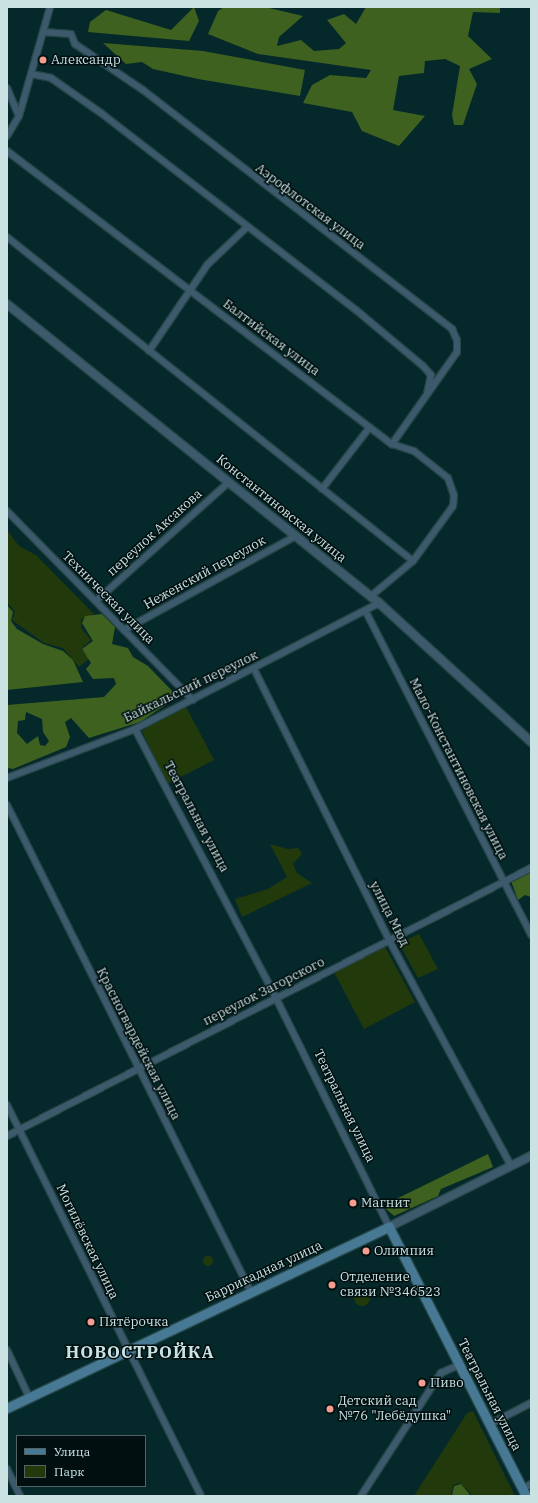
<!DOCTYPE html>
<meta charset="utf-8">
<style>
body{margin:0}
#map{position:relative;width:538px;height:1503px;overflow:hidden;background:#05282a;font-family:"IBM Plex Serif",serif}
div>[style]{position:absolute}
.green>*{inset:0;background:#223a0b}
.round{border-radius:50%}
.forest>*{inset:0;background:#3e611f}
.roads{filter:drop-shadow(1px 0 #254648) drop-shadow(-1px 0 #254648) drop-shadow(0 1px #254648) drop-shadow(0 -1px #254648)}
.minor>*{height:6px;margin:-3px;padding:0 3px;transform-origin:3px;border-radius:3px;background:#3c5a6c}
.tertiary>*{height:8px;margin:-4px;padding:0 4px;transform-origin:4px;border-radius:4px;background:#3c5a6c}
.secondary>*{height:9px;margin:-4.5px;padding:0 4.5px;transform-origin:4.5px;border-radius:4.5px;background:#477995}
.dots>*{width:11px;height:11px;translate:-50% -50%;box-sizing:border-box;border:2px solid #010f10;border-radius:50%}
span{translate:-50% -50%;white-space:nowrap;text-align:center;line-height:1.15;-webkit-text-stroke:3px #010f10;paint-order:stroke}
.poi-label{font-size:13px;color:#cbe2e3}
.left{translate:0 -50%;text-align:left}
.street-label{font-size:13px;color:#cbe2e3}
.district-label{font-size:17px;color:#cbe2e3;font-weight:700;letter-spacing:1px}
.frame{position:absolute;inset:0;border:8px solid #cbe2e3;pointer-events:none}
.legend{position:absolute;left:16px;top:1435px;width:130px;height:52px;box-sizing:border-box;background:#010f10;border:1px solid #526364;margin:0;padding:5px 7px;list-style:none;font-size:12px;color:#cbe2e3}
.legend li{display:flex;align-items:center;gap:8px;height:20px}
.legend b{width:20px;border:1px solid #526364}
</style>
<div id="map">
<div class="green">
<div style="clip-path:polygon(7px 530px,19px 546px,36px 555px,94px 614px,81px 619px,81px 628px,91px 640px,81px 649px,89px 659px,79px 667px,63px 648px,44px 643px,12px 620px,15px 612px,7px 602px)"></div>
<div style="clip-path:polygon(185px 705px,214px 760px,167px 784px,142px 731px)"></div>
<div style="clip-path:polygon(270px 844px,288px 849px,298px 848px,302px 854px,293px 864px,297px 873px,312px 883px,242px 917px,235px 899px,268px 889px,287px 877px)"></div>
<div style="clip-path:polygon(419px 934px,438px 969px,418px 978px,399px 943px)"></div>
<div style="clip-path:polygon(384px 945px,415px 1002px,364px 1029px,334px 972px)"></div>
<div class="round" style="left:203px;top:1256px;width:10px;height:10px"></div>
<div class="round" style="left:354px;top:1290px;width:16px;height:16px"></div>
<div style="clip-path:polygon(473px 1411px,515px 1496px,473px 1496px,460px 1483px,453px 1485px,451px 1496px,414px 1496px,467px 1413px)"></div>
</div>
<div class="forest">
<div style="clip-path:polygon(194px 7px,199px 21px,189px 41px,88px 32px,90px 22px,106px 10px,171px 30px)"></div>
<div style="clip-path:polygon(224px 7px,265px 7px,303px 16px,279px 37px,277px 46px,301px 40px,314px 51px,339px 49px,346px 43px,327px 20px,344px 14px,356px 24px,366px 7px,500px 7px,500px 13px,473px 12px,468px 36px,492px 59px,469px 69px,477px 84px,463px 125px,454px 125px,452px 115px,460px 66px,445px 59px,425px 61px,424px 73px,399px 76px,393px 110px,425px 116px,399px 146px,362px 131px,352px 112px,303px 103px,312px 85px,330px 75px,366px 78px,371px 70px,258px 54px,208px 34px,218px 11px)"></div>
<div style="clip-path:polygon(103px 43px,203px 51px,305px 70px,300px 96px,198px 79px,153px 69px,142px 62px,126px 64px)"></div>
<div style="clip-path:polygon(7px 605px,13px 612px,11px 621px,17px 629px,43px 644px,63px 651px,73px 660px,83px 682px,7px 690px)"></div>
<div style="clip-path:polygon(evenodd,102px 614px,115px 627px,112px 644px,128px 648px,133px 657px,148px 666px,174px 693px,173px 700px,140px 722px,89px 738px,71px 718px,65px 722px,70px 737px,66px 747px,13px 769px,7px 768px,7px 705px,104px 697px,116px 684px,114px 678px,93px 679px,86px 669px,91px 663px,82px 649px,93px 641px,82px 623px,85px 616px,102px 614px,26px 712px,42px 719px,43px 732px,49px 741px,45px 746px,40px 745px,38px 736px,27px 744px,17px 733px,18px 721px,25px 720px,26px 712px)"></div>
<div style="clip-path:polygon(531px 871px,531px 897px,525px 895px,518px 900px,511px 881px)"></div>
<div style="clip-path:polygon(488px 1154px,493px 1167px,441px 1189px,438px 1196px,394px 1216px,385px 1208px,390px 1202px)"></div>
<div style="clip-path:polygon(461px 1484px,471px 1496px,452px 1496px,454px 1486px)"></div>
</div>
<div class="roads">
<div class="minor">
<div style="left:43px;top:32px;width:28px;rotate:4deg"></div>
<div style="left:71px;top:34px;width:11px;rotate:68deg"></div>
<div style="left:75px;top:44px;width:82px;rotate:34.1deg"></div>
<div style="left:143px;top:90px;width:391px;rotate:37.7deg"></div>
<div style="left:452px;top:329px;width:12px;rotate:66deg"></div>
<div style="left:457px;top:340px;width:12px;rotate:90deg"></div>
<div style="left:457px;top:352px;width:113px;rotate:125.2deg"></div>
<div style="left:31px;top:74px;width:20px;rotate:11deg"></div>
<div style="left:51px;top:78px;width:61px;rotate:35deg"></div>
<div style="left:101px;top:113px;width:322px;rotate:37.7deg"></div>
<div style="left:356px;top:310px;width:87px;rotate:39.9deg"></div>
<div style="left:423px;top:366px;width:12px;rotate:48deg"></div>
<div style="left:431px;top:375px;width:19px;rotate:102deg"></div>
<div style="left:7px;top:88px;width:30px;rotate:67deg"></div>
<div style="left:7px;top:136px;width:23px;rotate:-59deg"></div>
<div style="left:19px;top:116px;width:113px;rotate:-74.1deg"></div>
<div style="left:7px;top:151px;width:484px;rotate:37.3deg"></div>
<div style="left:392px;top:444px;width:23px;rotate:18deg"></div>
<div style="left:414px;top:451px;width:43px;rotate:38.5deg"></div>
<div style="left:448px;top:478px;width:18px;rotate:71deg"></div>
<div style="left:454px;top:495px;width:11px;rotate:95deg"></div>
<div style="left:453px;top:506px;width:68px;rotate:126deg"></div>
<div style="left:413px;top:561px;width:55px;rotate:140.2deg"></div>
<div style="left:7px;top:237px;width:519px;rotate:38.59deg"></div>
<div style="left:149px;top:351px;width:105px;rotate:-55.9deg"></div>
<div style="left:208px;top:264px;width:54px;rotate:-43.5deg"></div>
<div style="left:322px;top:489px;width:78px;rotate:-52.3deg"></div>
<div style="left:7px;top:511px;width:265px;rotate:45.5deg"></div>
<div style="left:96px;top:601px;width:178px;rotate:-41.8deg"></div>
<div style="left:366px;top:612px;width:363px;rotate:62.9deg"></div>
<div style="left:124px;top:630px;width:196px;rotate:-28.7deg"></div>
<div style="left:254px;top:669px;width:303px;rotate:63.5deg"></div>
<div style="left:389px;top:940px;width:257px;rotate:61.6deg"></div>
<div style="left:135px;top:729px;width:304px;rotate:62.3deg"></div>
<div style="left:276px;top:998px;width:255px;rotate:63.7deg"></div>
<div style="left:7px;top:778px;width:137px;rotate:-20.9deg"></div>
<div style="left:135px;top:729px;width:275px;rotate:-27.3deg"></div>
<div style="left:7px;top:805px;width:545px;rotate:63.39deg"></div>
<div style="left:7px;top:1105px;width:436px;rotate:63.6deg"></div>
<div style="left:7px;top:1136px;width:589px;rotate:-27.09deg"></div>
<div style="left:7px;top:1350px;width:52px;rotate:64.9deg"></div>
<div style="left:490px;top:1424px;width:46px;rotate:-27.1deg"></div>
<div style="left:7px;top:1469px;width:30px;rotate:64deg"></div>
<div style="left:522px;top:1489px;width:10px;rotate:-29deg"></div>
<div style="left:361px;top:1496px;width:147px;rotate:-57deg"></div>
<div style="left:441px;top:1373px;width:20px;rotate:-24deg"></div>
</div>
<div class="tertiary">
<div style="left:7px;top:304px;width:477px;rotate:38.8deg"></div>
<div style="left:379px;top:603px;width:206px;rotate:42.4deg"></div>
<div style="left:389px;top:1227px;width:159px;rotate:-26.6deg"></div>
</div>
<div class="secondary">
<div style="left:7px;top:1408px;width:423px;rotate:-25.4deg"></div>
<div style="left:389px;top:1227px;width:302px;rotate:63deg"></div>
</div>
</div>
<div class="dots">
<div style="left:43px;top:60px;background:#f59d8e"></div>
<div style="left:353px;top:1203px;background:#f59d8e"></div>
<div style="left:366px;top:1251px;background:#f59d8e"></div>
<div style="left:332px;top:1285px;background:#f59d8e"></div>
<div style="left:91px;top:1322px;background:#f59d8e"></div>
<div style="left:422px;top:1383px;background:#f59d8e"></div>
<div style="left:330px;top:1409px;background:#f59d8e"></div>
</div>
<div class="poi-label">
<span class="left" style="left:51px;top:60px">Александр</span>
<span class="left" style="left:361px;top:1203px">Магнит</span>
<span class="left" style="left:374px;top:1251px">Олимпия</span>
<span class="left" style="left:340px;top:1285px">Отделение<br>связи №346523</span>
<span class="left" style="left:99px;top:1322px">Пятёрочка</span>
<span class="left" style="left:430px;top:1383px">Пиво</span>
<span class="left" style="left:338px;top:1409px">Детский сад<br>№76 "Лебёдушка"</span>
</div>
<div class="street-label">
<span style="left:310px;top:207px;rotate:37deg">Аэрофлотская улица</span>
<span style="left:271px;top:338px;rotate:37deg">Балтийская улица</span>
<span style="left:281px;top:509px;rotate:39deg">Константиновская улица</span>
<span style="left:155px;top:533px;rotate:-42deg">переулок Аксакова</span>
<span style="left:205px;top:573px;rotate:-29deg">Неженский переулок</span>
<span style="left:108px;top:598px;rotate:45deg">Техническая улица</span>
<span style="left:191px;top:687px;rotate:-26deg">Байкальский переулок</span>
<span style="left:458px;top:769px;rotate:63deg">Мало-Константиновская улица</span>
<span style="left:196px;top:817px;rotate:62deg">Театральная улица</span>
<span style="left:389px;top:914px;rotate:63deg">улица Мюд</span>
<span style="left:264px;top:992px;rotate:-27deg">переулок Загорского</span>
<span style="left:138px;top:1044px;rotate:63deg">Красногвардейская улица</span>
<span style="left:344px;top:1106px;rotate:64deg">Театральная улица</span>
<span style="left:87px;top:1242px;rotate:64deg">Могилёвская улица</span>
<span style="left:264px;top:1272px;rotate:-25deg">Баррикадная улица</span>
<span style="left:489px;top:1395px;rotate:63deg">Театральная улица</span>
</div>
<div class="district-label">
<span style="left:140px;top:1353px">НОВОСТРОЙКА</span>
</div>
<div class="frame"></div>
<ul class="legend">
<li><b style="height:5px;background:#477995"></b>Улица</li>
<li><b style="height:11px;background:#223a0b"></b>Парк</li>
</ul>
</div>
